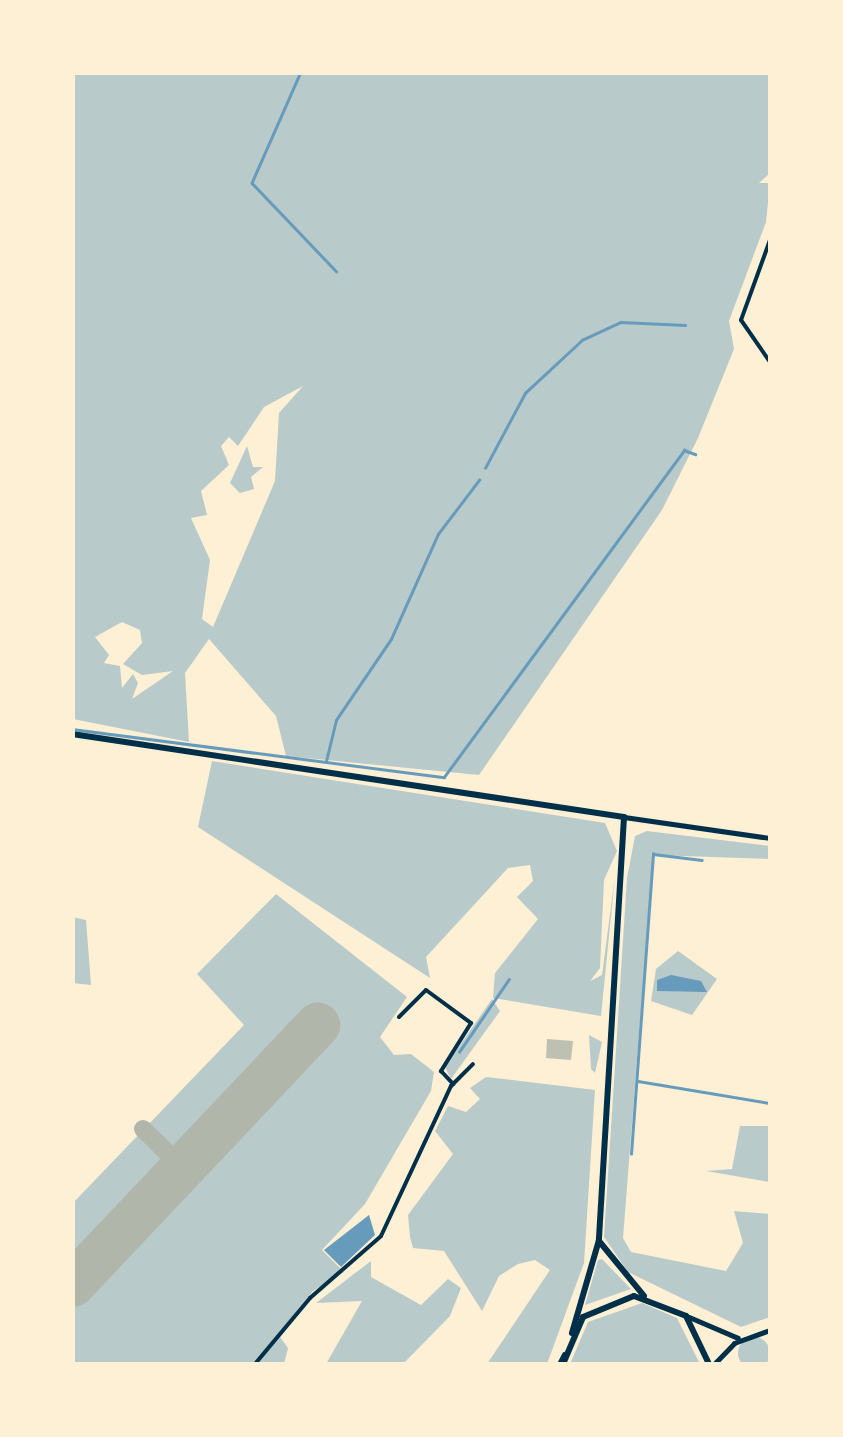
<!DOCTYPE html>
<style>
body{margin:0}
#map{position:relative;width:843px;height:1437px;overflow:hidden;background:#fdf0d5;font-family:"Nunito Sans",sans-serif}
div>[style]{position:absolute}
.green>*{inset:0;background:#b9caca}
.round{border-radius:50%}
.water>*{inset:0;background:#669bbc}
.stream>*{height:2.5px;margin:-1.25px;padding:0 1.25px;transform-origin:1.25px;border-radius:1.25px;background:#669bbc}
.taxiway>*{height:18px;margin:-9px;padding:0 9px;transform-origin:9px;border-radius:9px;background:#b1b6ab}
.runway>*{height:45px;margin:-22.5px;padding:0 22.5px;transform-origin:22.5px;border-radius:22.5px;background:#b1b6ab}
.building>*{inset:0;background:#bec0b2}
.minor>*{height:4px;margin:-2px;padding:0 2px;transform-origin:2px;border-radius:2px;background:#003049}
.secondary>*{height:5px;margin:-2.5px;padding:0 2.5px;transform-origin:2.5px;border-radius:2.5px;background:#003049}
.primary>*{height:5px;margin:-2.5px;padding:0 2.5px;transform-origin:2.5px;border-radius:2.5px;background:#003049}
.trunk>*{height:6px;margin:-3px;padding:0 3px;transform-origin:3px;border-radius:3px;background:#003049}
span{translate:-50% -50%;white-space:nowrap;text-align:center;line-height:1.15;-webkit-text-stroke:8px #fdf0d5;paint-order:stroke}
.frame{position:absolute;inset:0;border:75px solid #fdf0d5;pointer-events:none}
</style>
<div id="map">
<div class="green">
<div style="clip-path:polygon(evenodd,72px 73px,770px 73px,770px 173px,759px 183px,770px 183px,766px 222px,729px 321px,734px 349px,698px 438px,662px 510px,479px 775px,286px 756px,276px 716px,209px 639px,185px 673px,189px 742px,73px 719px,72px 73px,303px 386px,279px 413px,275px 481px,213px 627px,202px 619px,210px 560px,191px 518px,207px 515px,201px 491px,229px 465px,221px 446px,229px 437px,238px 446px,264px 407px,303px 386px,72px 73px,122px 622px,140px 630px,142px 643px,123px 664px,142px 675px,173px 671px,132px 699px,138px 683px,133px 674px,122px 688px,120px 666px,104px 663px,109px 655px,95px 637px,122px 622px)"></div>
<div style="clip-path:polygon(247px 446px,253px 467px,263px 467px,251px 477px,254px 489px,240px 493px,230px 483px)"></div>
<div style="clip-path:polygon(212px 761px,605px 823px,617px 851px,604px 880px,600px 968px,590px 981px,602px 975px,615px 876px,601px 1016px,493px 998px,495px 973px,538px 919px,517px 897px,533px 881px,530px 865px,508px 868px,426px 957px,430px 978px,198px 827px)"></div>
<div style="clip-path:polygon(647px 831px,770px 846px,770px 859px,653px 855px,623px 1238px,631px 1252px,726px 1271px,743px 1243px,734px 1211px,770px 1214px,770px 1317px,741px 1327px,628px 1272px,604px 1237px,627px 878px,635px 836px)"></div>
<div style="clip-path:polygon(276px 894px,407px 997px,380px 1037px,394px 1055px,411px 1054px,434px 1072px,431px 1091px,365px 1204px,322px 1250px,344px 1272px,313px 1291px,278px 1334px,288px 1348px,284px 1364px,73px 1364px,72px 1204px,244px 1025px,197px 974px)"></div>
<div style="clip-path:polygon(72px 917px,86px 920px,91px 985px,73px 983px)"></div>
<div style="clip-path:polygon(678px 951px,717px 979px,692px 1015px,651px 1001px,656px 969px)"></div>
<div style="clip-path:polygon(492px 999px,500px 1011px,451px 1079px,445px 1067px)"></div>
<div style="clip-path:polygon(589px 1035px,602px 1042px,595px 1073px,591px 1069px)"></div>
<div style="clip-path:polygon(486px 1077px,595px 1090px,584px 1263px,547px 1364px,487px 1364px,550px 1270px,535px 1260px,518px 1264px,499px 1276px,482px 1311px,444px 1251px,413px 1248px,410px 1237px,408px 1215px,453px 1154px,435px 1131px,448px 1106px,466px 1112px,480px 1099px,470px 1088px)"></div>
<div style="clip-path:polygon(740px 1126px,770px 1126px,770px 1182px,706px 1171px,732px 1169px)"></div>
<div style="clip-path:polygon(602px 1259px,631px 1289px,585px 1305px,598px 1260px)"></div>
<div style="clip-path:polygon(371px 1261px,371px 1277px,421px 1305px,448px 1279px,461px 1288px,450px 1316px,403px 1364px,326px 1364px,362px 1301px,316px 1303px)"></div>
<div style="clip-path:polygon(642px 1303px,677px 1318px,700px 1364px,570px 1364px,588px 1322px)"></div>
<div class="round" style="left:738px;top:1337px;width:32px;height:32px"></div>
</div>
<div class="water">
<div style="clip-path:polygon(671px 975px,701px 981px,707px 992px,657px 991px,657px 980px)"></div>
<div style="clip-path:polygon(369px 1215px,375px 1235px,341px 1267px,324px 1250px)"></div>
</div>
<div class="stream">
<div style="left:301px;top:72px;width:121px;rotate:113.8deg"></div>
<div style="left:252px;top:183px;width:122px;rotate:46.3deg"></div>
<div style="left:485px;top:468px;width:85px;rotate:-61.9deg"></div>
<div style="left:525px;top:393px;width:78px;rotate:-42.9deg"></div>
<div style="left:582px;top:340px;width:43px;rotate:-24.8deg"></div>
<div style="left:621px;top:322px;width:64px;rotate:2.7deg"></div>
<div style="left:72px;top:729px;width:375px;rotate:7.4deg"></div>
<div style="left:444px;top:777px;width:406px;rotate:-53.7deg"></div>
<div style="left:684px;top:450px;width:12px;rotate:20deg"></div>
<div style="left:326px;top:761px;width:42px;rotate:-76.3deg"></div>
<div style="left:336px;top:720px;width:98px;rotate:-55.8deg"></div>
<div style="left:391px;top:639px;width:115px;rotate:-65.9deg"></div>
<div style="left:438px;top:534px;width:68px;rotate:-52.8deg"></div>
<div style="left:459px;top:1052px;width:88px;rotate:-55.6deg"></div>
<div style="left:638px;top:1081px;width:134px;rotate:9.5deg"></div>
<div style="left:631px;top:1154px;width:301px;rotate:-85.8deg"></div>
<div style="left:653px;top:854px;width:49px;rotate:7deg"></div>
</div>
<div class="taxiway">
<div style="left:143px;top:1129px;width:54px;rotate:44.3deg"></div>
</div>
<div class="runway">
<div style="left:72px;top:1284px;width:357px;rotate:-46.6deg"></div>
</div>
<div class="building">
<div style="clip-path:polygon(547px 1039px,573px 1041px,571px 1060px,546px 1058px)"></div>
</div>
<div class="minor">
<div style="left:770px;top:240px;width:85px;rotate:109.9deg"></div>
<div style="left:741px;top:320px;width:51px;rotate:55.4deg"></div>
<div style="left:399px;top:1017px;width:38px;rotate:-45deg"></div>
<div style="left:426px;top:990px;width:56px;rotate:36.3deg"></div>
<div style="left:471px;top:1023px;width:57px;rotate:122deg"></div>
<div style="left:441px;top:1071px;width:18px;rotate:47deg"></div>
<div style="left:255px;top:1364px;width:86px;rotate:-50.2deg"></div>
<div style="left:310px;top:1298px;width:94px;rotate:-41.1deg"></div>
<div style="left:381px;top:1236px;width:166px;rotate:-65deg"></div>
<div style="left:451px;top:1086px;width:31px;rotate:-45deg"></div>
</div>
<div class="secondary">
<div style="left:624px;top:817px;width:148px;rotate:8.2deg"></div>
</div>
<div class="primary">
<div style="left:689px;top:1317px;width:53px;rotate:23.2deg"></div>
<div style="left:559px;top:1364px;width:11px;rotate:-63deg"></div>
<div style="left:714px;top:1364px;width:29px;rotate:-46deg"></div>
<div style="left:734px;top:1343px;width:38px;rotate:-20deg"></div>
</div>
<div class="trunk">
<div style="left:72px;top:734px;width:558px;rotate:8.55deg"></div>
<div style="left:624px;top:817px;width:424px;rotate:93.4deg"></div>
<div style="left:599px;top:1240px;width:97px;rotate:106.2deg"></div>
<div style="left:599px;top:1241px;width:71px;rotate:50.7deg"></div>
<div style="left:563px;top:1364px;width:51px;rotate:-66.9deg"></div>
<div style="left:583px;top:1317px;width:55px;rotate:-22.4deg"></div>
<div style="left:634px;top:1296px;width:56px;rotate:21deg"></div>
<div style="left:686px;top:1316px;width:53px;rotate:64.4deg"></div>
</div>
<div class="frame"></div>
</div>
